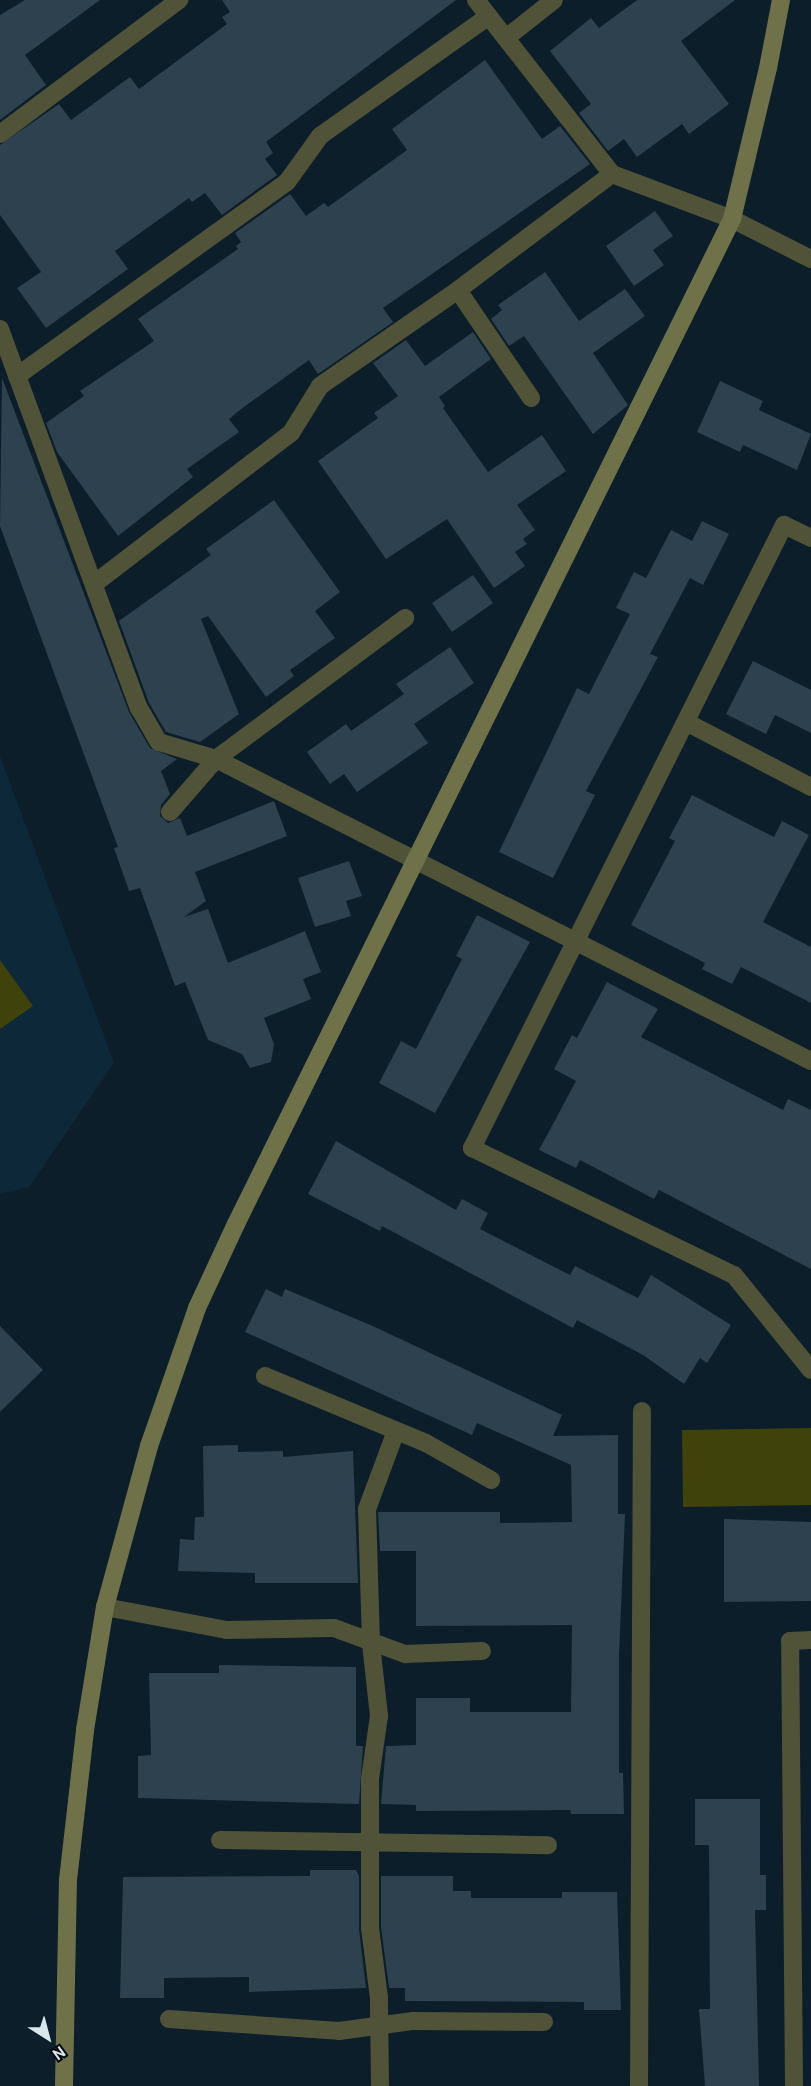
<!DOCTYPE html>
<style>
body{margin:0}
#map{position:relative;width:811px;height:2086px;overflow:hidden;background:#0b1e2a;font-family:Cabin,sans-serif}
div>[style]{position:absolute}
.built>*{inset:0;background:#0d2838}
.green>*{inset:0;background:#40420b}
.building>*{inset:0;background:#2d414e}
.street>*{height:18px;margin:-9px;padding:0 9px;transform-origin:9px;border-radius:9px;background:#515339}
.secondary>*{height:18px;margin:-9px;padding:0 9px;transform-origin:9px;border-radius:9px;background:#6f7249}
span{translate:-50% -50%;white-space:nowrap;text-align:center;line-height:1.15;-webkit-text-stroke:6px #02070c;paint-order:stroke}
.north{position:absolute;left:18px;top:2008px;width:60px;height:60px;-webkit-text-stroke:4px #02070c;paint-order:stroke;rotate:144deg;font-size:16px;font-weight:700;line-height:24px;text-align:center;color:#d9e5ed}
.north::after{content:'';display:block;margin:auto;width:21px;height:27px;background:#d9e5ed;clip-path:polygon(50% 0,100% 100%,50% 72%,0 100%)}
</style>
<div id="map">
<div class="built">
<div style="clip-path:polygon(0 756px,114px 1063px,29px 1187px,0 1194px)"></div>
</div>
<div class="green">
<div style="clip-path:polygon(0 960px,33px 1006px,0 1029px)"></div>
<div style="clip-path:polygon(811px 1428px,811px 1505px,683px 1507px,682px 1430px)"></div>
</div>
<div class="building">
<div style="clip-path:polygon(25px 0,100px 0,25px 55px,46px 85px,0 120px,0 15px)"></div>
<div style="clip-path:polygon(222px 0,456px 0,266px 142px,273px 153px,265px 159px,277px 175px,222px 215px,205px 193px,192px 202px,189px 198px,115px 251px,128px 269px,46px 328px,17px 288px,41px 272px,0 215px,0 145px,59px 104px,71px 120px,130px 77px,139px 89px,227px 24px,222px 17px,230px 12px)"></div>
<div style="clip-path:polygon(637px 0,735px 0,681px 41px,729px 104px,689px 134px,682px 124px,637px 157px,624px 139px,608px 151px,579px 113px,591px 104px,550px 51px,591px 18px,599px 28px)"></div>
<div style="clip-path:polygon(485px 60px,542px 139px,560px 126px,590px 164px,383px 308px,393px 322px,318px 374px,309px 360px,241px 409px,229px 419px,239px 432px,187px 469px,193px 477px,118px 536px,57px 452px,46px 423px,84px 396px,80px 391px,154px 341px,138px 319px,238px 249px,236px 246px,241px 242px,235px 233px,290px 194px,306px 216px,324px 203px,328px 207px,407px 150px,392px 129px)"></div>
<div style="clip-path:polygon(655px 211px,673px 236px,653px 250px,664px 265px,634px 286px,606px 246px)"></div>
<div style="clip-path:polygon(545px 272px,579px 321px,625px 289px,645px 316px,593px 353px,628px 405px,593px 434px,524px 336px,509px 346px,491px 319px,502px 310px,498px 305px)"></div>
<div style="clip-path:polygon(473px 332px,491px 359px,439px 397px,445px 406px,443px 408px,488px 472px,542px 435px,566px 471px,517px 505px,535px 530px,523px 539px,527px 544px,515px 552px,525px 566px,494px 588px,447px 519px,386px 559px,318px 461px,378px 418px,374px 413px,398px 396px,373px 363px,406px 340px,425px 366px)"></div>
<div style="clip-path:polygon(2px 378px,129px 712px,150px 748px,177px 759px,161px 771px,170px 794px,161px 805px,160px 816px,168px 823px,180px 818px,187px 836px,274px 801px,287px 836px,195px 872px,206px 901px,184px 917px,208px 909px,228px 963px,305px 931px,321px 972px,303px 979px,311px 999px,264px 1018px,274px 1044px,271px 1062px,250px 1068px,242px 1054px,208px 1040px,185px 982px,175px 986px,140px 888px,129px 891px,114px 848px,118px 847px,0 526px)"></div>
<div style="clip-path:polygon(720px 381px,763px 401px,759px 410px,811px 434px,797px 470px,743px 445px,740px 452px,697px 432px)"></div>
<div style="clip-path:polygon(274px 500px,340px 592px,315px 611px,335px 638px,290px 670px,294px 676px,266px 697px,208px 616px,201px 619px,239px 714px,200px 742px,166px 732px,149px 703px,119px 621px,211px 555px,206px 549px)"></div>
<div style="clip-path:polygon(702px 521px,729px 534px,703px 585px,690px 578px,650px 654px,658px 657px,586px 791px,595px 795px,553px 878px,499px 852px,577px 688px,589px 694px,630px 614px,616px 608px,634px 572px,646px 578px,671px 530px,692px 541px)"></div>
<div style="clip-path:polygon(473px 575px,493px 603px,452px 632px,432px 603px)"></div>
<div style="clip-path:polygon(450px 647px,474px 683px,414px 724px,428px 743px,357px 792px,344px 774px,330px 784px,307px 752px,346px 724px,351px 731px,404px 694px,396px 684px)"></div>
<div style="clip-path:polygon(753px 661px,811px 690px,811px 733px,775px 715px,766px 734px,726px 714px)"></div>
<div style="clip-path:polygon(692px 795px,774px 837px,782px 821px,809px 835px,763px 922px,811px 947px,811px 1003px,741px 967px,732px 984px,702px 969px,705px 963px,631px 925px,675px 841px,669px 838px)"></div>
<div style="clip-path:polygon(349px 861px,362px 896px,346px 901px,351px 916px,315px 927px,298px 878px)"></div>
<div style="clip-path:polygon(477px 915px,530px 942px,435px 1113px,379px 1083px,401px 1041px,416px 1049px,462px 959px,456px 956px)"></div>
<div style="clip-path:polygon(607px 982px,658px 1009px,641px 1037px,783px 1110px,788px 1099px,811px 1110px,811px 1269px,659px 1190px,654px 1199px,580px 1160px,576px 1168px,539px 1150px,576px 1081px,554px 1069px,572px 1035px,577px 1038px)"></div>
<div style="clip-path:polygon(336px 1141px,456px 1210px,462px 1199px,488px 1213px,480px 1229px,570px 1275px,575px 1266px,638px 1298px,651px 1275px,731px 1325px,707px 1363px,700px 1358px,684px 1384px,643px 1355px,577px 1320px,573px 1328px,382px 1226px,380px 1231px,308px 1194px)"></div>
<div style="clip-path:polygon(266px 1289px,282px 1297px,285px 1289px,375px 1327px,562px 1415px,553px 1436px,618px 1435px,618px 1514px,625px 1514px,619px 1656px,619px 1773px,623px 1773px,624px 1814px,571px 1814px,570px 1810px,416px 1811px,416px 1805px,381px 1804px,386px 1746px,416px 1745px,416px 1698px,470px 1698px,470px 1712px,571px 1712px,572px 1625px,416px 1626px,416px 1551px,380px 1551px,378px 1512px,500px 1512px,500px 1523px,572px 1522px,571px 1465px,477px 1423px,472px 1435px,245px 1332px)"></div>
<div style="clip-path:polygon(0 1326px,43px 1370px,0 1412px)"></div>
<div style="clip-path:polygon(238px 1445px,238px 1452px,283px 1451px,283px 1457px,353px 1451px,358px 1583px,255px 1583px,255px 1573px,178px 1571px,180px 1539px,194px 1540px,195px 1517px,204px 1517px,203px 1446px)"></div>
<div style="clip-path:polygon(724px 1519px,811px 1522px,811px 1601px,724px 1602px)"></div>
<div style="clip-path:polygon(219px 1665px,356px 1667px,356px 1746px,363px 1746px,359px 1804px,138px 1798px,138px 1756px,151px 1755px,149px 1673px,219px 1673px)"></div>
<div style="clip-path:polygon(695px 1799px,760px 1799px,760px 1875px,766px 1875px,766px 1910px,755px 1910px,759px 2086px,705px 2086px,699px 2009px,710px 2009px,709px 1845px,695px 1845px)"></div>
<div style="clip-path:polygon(310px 1870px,356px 1870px,359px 1876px,359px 1929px,366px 1988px,249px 1992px,249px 1977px,164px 1978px,164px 1998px,120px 1998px,123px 1877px,310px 1876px)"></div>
<div style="clip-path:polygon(381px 1876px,453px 1876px,453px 1891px,471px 1891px,471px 1898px,562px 1898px,562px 1892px,617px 1892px,621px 2010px,584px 2010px,584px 2002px,405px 2001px,405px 1988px,389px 1988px,381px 1927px)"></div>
</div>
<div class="street">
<div style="left:476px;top:0;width:221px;rotate:52deg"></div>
<div style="left:612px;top:174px;width:128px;rotate:20.6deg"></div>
<div style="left:732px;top:219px;width:89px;rotate:26.9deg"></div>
<div style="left:506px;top:38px;width:61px;rotate:-38.4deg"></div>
<div style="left:0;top:134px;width:224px;rotate:-36.8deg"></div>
<div style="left:0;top:329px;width:404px;rotate:69.9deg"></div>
<div style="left:139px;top:708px;width:39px;rotate:60deg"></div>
<div style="left:159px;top:742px;width:59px;rotate:16.6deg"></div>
<div style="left:216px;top:759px;width:667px;rotate:26.91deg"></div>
<div style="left:17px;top:376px;width:332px;rotate:-35.7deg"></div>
<div style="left:287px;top:182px;width:57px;rotate:-54.3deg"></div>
<div style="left:320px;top:136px;width:207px;rotate:-35.4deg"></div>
<div style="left:531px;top:398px;width:130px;rotate:-124.1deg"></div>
<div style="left:458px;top:290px;width:193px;rotate:-37deg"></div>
<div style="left:811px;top:538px;width:30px;rotate:-154deg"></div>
<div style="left:784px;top:525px;width:697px;rotate:116.6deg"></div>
<div style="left:472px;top:1148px;width:291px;rotate:25.9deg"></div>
<div style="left:734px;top:1275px;width:122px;rotate:51deg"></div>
<div style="left:94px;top:584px;width:248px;rotate:-37.5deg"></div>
<div style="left:291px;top:433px;width:55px;rotate:-58.3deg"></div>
<div style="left:320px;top:386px;width:168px;rotate:-34.8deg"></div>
<div style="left:686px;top:722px;width:141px;rotate:27.5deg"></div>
<div style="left:170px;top:812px;width:70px;rotate:-49deg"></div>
<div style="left:216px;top:759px;width:236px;rotate:-36.7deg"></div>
<div style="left:265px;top:1376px;width:174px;rotate:22.6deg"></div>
<div style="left:426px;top:1443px;width:75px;rotate:29.6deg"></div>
<div style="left:105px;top:1607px;width:124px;rotate:10.7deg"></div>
<div style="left:227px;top:1630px;width:107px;rotate:-1.1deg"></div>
<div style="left:334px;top:1628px;width:76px;rotate:20.1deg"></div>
<div style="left:405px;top:1654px;width:77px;rotate:-2.2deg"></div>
<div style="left:220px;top:1840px;width:328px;rotate:0.9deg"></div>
<div style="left:169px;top:2019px;width:170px;rotate:4deg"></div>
<div style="left:339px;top:2031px;width:75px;rotate:-7.7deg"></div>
<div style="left:413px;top:2021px;width:131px;rotate:0.4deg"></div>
<div style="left:380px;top:2086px;width:88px;rotate:-90.7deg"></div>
<div style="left:379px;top:1998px;width:71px;rotate:-97.3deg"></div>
<div style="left:370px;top:1928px;width:149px;rotate:-90deg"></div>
<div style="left:370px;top:1779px;width:64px;rotate:-81.9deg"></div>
<div style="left:379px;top:1716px;width:73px;rotate:-96.3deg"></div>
<div style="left:371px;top:1643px;width:134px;rotate:-91.7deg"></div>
<div style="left:367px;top:1509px;width:83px;rotate:-69.6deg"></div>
<div style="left:639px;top:2086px;width:675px;rotate:-89.75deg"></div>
<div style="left:794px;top:2086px;width:445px;rotate:-90.5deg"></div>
<div style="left:790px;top:1641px;width:21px;rotate:-3deg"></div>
</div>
<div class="secondary">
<div style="left:64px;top:2086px;width:206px;rotate:-88.9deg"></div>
<div style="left:68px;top:1880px;width:151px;rotate:-83.5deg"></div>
<div style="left:85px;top:1730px;width:125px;rotate:-80.8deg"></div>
<div style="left:105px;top:1607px;width:167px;rotate:-74.7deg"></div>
<div style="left:149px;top:1446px;width:146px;rotate:-70.8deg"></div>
<div style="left:197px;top:1308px;width:93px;rotate:-65.1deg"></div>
<div style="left:236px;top:1224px;width:1121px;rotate:-63.73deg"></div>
<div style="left:732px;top:219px;width:155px;rotate:-76.6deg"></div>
<div style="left:768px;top:68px;width:69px;rotate:-79.2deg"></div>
</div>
<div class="north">N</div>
</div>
